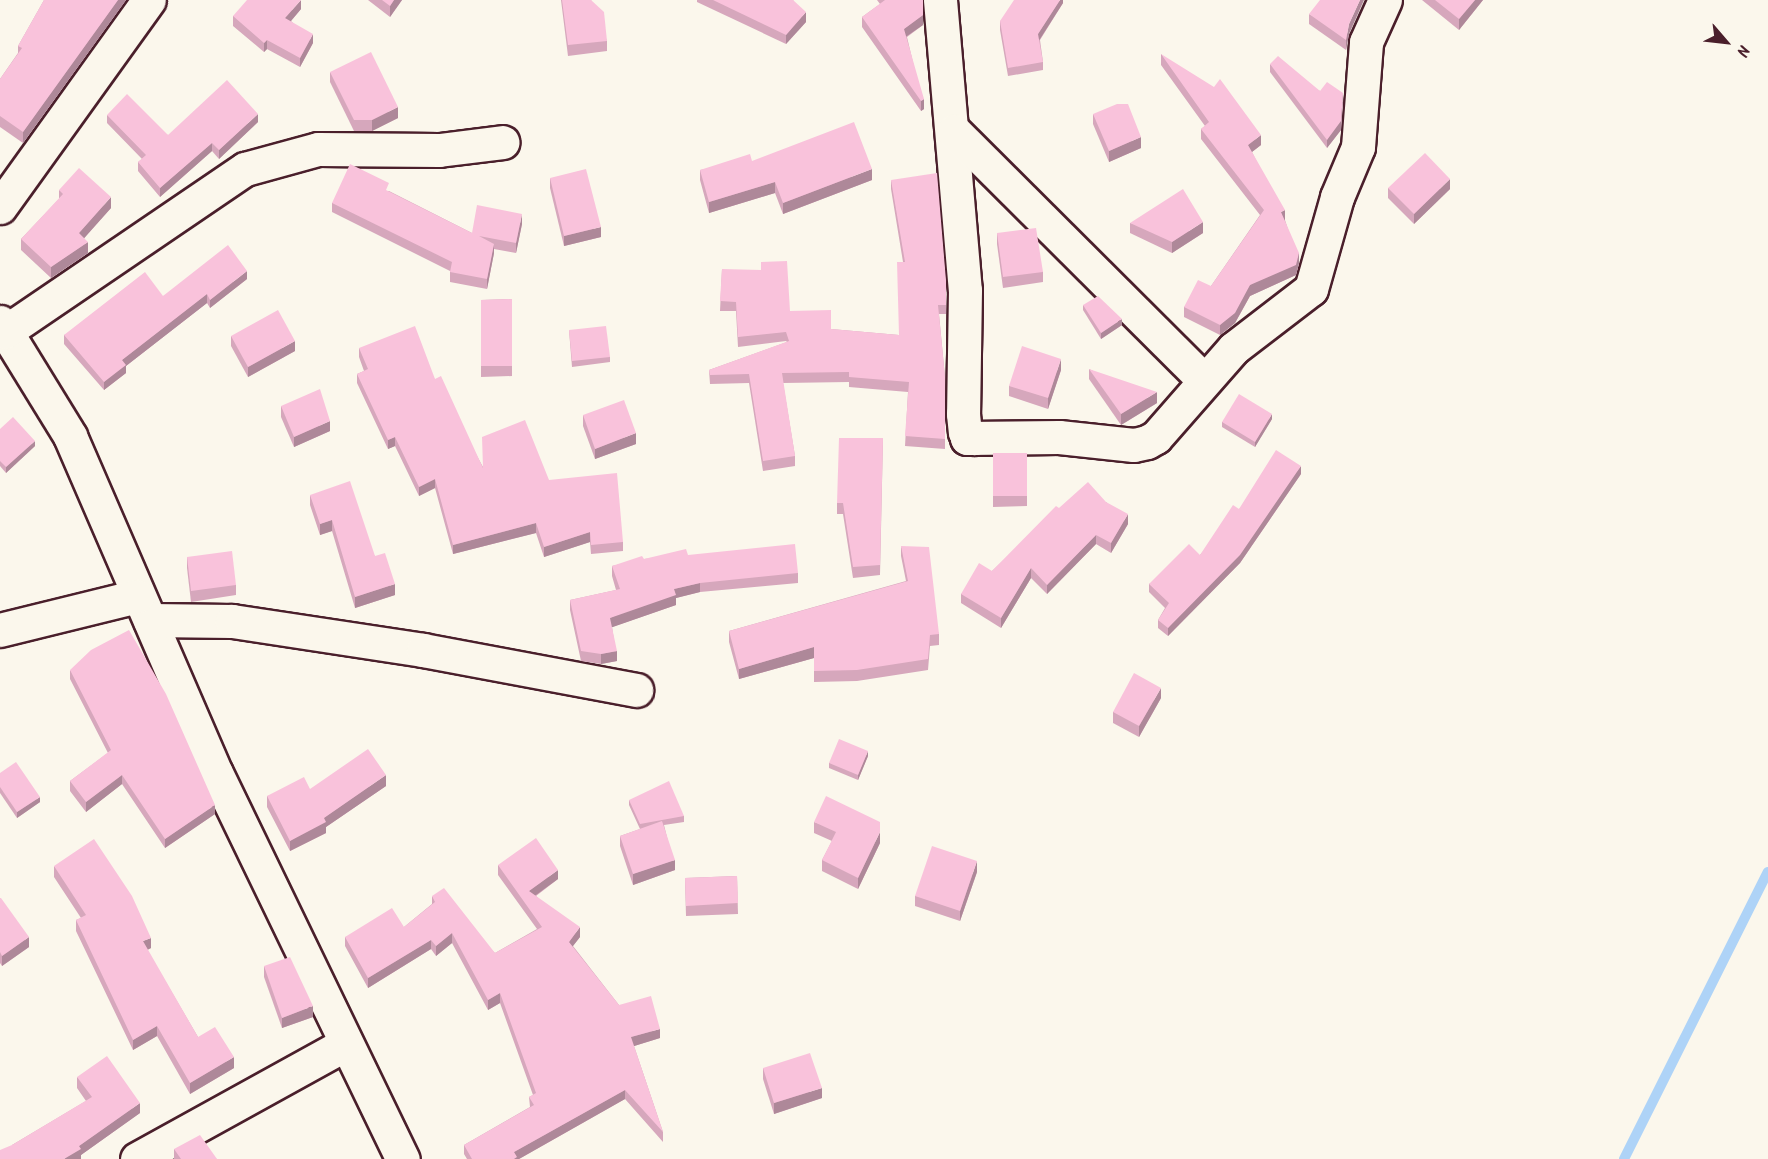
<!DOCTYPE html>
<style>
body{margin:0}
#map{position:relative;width:1768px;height:1159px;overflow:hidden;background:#fbf7ec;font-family:Kalam,sans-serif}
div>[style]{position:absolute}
.stream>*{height:10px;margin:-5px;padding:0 5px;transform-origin:5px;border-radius:5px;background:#aed3f7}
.roads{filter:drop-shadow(2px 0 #4a1f2b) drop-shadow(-2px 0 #4a1f2b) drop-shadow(0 2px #4a1f2b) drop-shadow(0 -2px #4a1f2b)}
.minor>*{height:33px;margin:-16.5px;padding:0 16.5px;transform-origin:16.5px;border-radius:16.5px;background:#fbf7ec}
.wall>*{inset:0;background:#d6a7bc}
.shaded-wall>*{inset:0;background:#ae8899}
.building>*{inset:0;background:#f9c2db}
span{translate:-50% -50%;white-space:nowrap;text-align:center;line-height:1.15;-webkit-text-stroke:4.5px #fbf7ec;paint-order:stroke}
.north{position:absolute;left:1696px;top:12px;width:60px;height:60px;-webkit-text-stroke:4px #fbf7ec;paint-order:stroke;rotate:118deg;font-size:16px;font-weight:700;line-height:24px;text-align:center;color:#4a1f2b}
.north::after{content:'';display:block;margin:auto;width:21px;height:27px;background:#4a1f2b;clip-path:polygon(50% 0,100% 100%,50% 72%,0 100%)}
</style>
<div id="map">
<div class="stream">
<div style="left:1624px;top:1159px;width:321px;rotate:-63.4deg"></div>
</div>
<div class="roads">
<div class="minor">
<div style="left:940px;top:0;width:291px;rotate:85.1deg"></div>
<div style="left:965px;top:290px;width:124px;rotate:90.9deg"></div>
<div style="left:963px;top:414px;width:18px;rotate:84deg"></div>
<div style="left:965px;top:432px;width:11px;rotate:34deg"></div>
<div style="left:954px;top:131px;width:353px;rotate:44.9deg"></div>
<div style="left:0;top:207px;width:255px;rotate:-54.3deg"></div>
<div style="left:0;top:322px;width:134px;rotate:58.4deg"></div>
<div style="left:70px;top:436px;width:367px;rotate:66.6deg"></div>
<div style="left:216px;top:773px;width:429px;rotate:64.2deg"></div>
<div style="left:5px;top:332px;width:290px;rotate:-34.2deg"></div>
<div style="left:245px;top:169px;width:76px;rotate:-15.3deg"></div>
<div style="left:318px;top:149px;width:121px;rotate:0.5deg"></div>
<div style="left:439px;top:150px;width:64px;rotate:-7.1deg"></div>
<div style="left:974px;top:438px;width:7px;rotate:180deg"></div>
<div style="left:967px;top:438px;width:92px;rotate:-0.6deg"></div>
<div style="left:1059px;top:437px;width:75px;rotate:6.1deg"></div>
<div style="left:1134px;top:445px;width:13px;rotate:-13deg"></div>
<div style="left:1147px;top:442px;width:10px;rotate:-29deg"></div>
<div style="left:1156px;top:437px;width:118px;rotate:-48.8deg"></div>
<div style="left:1234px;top:348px;width:97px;rotate:-37.5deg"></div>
<div style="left:1311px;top:289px;width:96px;rotate:-74.2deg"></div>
<div style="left:1337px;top:197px;width:54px;rotate:-67.2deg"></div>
<div style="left:1358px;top:147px;width:105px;rotate:-85.6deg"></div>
<div style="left:1366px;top:42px;width:46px;rotate:-65.7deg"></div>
<div style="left:150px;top:620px;width:82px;rotate:0.7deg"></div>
<div style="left:232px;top:621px;width:193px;rotate:8.6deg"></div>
<div style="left:423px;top:650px;width:217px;rotate:10.6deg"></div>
<div style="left:0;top:630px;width:141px;rotate:-13.9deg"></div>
<div style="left:137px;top:1159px;width:238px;rotate:-28.9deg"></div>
</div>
</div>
<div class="wall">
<div style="clip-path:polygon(44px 0,126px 0,23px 143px,0 127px,0 79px,18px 53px,18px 46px)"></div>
<div style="clip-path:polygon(368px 0,402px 0,390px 17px)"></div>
<div style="clip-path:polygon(561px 0,591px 0,607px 41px,607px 51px,568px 56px)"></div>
<div style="clip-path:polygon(697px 0,793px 0,806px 22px,786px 44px,697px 2px)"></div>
<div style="clip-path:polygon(877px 0,923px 0,923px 25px,907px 37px,924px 109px,921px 111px,862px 27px,862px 17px,880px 4px)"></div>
<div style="clip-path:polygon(1063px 0,1063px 3px,1040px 40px,1043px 62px,1043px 70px,1008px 76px,1000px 30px,1000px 21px)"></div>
<div style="clip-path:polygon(1422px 0,1483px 0,1459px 30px)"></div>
<div style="clip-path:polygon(301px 9px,291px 21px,313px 43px,300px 67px,267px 49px,264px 52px,233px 26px,233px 16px)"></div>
<div style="clip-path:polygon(1309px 14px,1349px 34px,1346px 50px,1309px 24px)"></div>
<div style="clip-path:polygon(1161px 54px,1261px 145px,1252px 152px,1285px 220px,1299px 263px,1296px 275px,1250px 296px,1235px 323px,1220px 335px,1184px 317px,1184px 307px,1211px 286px,1260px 215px,1201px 139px,1201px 129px,1205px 126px,1161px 65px)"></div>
<div style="clip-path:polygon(1270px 64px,1320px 91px,1343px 102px,1341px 130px,1327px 148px,1270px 72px)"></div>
<div style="clip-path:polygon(330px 72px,398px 118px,372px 131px,354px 131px,330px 82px)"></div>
<div style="clip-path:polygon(1093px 114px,1141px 148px,1109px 162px,1093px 124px)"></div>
<div style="clip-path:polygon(107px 115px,168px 135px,258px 122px,219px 159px,212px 151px,160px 197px,138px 171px,138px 162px,142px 159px,107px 123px)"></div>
<div style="clip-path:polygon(752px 161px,872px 180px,783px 214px,775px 193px,709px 213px,700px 180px,700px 170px)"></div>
<div style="clip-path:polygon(550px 178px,601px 237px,564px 246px,550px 188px)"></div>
<div style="clip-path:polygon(891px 180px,946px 281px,946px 314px,939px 314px,945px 377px,945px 449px,905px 446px,908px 392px,849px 387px,849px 382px,783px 383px,795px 456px,795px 466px,763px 471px,749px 383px,710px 384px,709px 370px,787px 342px,786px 341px,738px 347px,736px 311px,720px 311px,722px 269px,790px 311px,831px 329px,899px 335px,903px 262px,891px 189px)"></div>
<div style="clip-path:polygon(1388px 188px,1450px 189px,1414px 224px,1388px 198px)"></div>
<div style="clip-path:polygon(59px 190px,111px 208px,84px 238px,88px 253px,51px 278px,21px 250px,21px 239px,59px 199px)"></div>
<div style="clip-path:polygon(389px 191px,472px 233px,522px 224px,516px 253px,494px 249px,494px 253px,487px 289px,450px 282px,450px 271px,332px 212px,332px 203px)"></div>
<div style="clip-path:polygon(1130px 223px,1203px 233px,1172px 253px,1130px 233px)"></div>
<div style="clip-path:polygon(997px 233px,1043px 272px,1043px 282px,1003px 288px,997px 244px)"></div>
<div style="clip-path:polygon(247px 279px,210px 308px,207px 303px,126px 366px,126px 373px,104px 390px,64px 344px,64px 335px,163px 296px)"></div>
<div style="clip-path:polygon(512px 299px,512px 376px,481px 377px,481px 300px)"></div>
<div style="clip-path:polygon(1083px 305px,1122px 325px,1101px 339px,1083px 310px)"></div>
<div style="clip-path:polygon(569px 330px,610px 357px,610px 362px,572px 367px)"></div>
<div style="clip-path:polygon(231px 336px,295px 351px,248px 377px,231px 346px)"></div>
<div style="clip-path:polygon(359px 348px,435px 379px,483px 467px,549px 480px,623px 542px,623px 551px,591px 554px,590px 542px,544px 557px,536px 533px,453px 554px,435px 488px,419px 496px,395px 446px,388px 449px,357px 383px,357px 374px,364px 371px,359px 357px)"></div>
<div style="clip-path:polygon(1089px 369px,1157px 403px,1121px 425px,1089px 379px)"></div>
<div style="clip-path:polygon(1061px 370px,1048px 409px,1009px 396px,1009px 386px)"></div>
<div style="clip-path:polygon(281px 406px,330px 431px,294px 447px,281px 417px)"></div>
<div style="clip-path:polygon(583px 415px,636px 444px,595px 459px,583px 426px)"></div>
<div style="clip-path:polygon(1272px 419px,1255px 447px,1222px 427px,1222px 422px)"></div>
<div style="clip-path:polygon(0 429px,35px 446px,6px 473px,0 466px)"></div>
<div style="clip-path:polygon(883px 438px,880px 575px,853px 578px,843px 514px,837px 514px,837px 503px)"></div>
<div style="clip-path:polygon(993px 453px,1027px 453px,1027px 506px,993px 507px)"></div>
<div style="clip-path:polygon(1301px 474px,1240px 563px,1168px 636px,1158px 628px,1158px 620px,1165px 608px,1149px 592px,1149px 584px,1200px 555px,1239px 509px)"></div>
<div style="clip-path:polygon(310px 495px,375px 556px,395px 595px,355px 608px,332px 531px,320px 535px,310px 505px)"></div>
<div style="clip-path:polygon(1106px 502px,1128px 524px,1111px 553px,1096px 544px,1047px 594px,1031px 578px,1001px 628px,961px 603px,961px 594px,992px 571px,1059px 508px)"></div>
<div style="clip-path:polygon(901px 546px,939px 634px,939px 645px,930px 646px,928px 670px,857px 681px,814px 682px,814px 658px,739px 679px,729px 642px,729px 631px,906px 581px,901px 556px)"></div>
<div style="clip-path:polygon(688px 555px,798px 573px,798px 583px,700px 592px,676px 598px,676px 605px,612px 627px,617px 661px,601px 664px,581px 661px,570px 610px,570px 600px,616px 590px,612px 576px,612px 566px,644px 559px)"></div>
<div style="clip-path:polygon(187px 557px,236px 585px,236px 595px,191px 602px,187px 568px)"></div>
<div style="clip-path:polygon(70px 670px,215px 814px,165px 848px,122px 784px,86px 812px,70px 791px,70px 781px,108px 753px,70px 679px)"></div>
<div style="clip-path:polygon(1161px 698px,1139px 737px,1113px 723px,1113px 712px)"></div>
<div style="clip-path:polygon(868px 756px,858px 780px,829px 768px,829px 763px)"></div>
<div style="clip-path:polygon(0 773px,40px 802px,17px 818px,0 793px)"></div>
<div style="clip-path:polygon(386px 786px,326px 827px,326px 833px,290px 851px,267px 807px,267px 796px,310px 789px)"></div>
<div style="clip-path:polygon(629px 800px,684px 816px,684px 822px,664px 825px,675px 870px,633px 885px,620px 846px,620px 836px,640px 829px,629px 805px)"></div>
<div style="clip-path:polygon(814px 822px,880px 843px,858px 889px,822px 871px,822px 860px,832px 841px,814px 833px)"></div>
<div style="clip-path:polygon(498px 865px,558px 879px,536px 896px,580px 937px,573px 946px,619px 1005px,660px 1038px,634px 1046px,663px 1132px,663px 1142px,625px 1099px,519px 1159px,467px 1159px,464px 1154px,464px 1145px,530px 1107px,529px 1097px,533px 1095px,500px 1003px,488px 1010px,452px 943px,436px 956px,431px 949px,368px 988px,345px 946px,345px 937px,404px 927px,432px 904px,432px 896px,495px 953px,537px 929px,498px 875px)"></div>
<div style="clip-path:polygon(54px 866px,151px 948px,147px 950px,198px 1037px,234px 1068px,190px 1094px,157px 1036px,133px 1050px,76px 931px,76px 920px,81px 918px,54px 877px)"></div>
<div style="clip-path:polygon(977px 872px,960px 921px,915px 906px,915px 896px)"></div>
<div style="clip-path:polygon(737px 876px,738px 914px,686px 916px,685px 878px)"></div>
<div style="clip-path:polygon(0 898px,29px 947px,2px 966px,0 963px)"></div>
<div style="clip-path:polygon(264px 966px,313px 1017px,282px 1028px,264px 977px)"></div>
<div style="clip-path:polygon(763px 1068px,822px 1098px,774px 1114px,763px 1079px)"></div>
<div style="clip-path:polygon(77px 1077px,140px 1113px,81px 1155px,81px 1159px,12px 1145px,86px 1101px,77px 1088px)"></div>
<div style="clip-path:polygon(174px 1149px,217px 1159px,174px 1159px)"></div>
</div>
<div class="shaded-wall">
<div style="clip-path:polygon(118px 0,126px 0,23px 143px,23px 132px)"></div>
<div style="clip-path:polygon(301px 0,301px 9px,285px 28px,285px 18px)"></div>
<div style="clip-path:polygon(394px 0,402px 0,390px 17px,390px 6px)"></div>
<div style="clip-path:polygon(1060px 0,1063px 0,1063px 3px,1038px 42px,1038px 34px)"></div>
<div style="clip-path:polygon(1360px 0,1364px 0,1349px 34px,1346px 50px,1346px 40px,1349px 24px)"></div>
<div style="clip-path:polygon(1475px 0,1483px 0,1459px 30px,1459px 19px)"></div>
<div style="clip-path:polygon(806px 12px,806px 22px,786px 44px,786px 35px)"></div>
<div style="clip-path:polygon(923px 15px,923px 25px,904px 38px,904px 29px)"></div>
<div style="clip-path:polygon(313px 34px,313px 43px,300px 67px,300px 58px)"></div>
<div style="clip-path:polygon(267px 40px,267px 49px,264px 52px,264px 43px)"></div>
<div style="clip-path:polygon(1343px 93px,1341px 130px,1327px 148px,1327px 140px)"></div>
<div style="clip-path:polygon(924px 99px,924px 109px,921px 111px,921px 101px)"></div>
<div style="clip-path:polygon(398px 107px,398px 118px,372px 131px,372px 120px)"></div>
<div style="clip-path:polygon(258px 114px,258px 122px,219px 159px,219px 150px)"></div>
<div style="clip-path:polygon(1261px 135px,1261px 145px,1248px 155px,1248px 145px)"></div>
<div style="clip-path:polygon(1141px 137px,1141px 148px,1109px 162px,1109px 151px)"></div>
<div style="clip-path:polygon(212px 143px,212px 151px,160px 197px,160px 188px)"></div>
<div style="clip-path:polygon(872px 169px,872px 180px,783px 214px,783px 203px)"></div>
<div style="clip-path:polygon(1450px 179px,1450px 189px,1414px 224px,1414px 214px)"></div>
<div style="clip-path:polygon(775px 182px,775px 193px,709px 213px,709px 202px)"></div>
<div style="clip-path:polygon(111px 197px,111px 208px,79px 244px,79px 233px)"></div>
<div style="clip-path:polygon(1285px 210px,1285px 220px,1281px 222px,1281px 212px)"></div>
<div style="clip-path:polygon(522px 214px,522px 224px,516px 253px,516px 243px)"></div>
<div style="clip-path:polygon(1203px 222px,1203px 233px,1172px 253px,1172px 242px)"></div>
<div style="clip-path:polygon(601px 227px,601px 237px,564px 246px,564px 236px)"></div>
<div style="clip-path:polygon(88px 242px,88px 253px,51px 278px,51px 267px)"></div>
<div style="clip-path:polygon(494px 244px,494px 253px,487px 289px,487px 279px)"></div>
<div style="clip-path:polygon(1299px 253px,1299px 263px,1296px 275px,1250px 296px,1235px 323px,1220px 335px,1220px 325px,1250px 285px)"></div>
<div style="clip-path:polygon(247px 271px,247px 279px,210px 308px,210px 300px)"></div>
<div style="clip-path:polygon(207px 294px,207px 303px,126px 366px,126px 373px,104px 390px,104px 382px,122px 360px)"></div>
<div style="clip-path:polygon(1122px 319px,1122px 325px,1101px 339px,1101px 333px)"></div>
<div style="clip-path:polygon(295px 341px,295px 351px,248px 377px,248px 367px)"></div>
<div style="clip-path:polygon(1061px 359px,1061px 370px,1048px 409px,1048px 398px)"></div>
<div style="clip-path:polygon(1157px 392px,1157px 403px,1121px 425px,1121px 414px)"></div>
<div style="clip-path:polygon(1272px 414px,1272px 419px,1255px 447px,1255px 442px)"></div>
<div style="clip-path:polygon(330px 421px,330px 431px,294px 447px,294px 437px)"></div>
<div style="clip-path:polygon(636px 433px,636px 444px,595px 459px,595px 449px)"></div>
<div style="clip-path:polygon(395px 437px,395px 446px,388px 449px,388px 440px)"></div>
<div style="clip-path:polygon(35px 441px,35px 446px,6px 473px,6px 467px)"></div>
<div style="clip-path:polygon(1301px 466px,1301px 474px,1240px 563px,1168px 636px,1168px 628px)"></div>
<div style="clip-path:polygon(435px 479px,435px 488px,419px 496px,419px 487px)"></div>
<div style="clip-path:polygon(1128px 514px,1128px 524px,1111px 553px,1111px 543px)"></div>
<div style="clip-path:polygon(332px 520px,332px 531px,320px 535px,320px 524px)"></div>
<div style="clip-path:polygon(536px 523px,536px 533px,453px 554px,453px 545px)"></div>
<div style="clip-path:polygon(590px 532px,590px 542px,544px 557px,544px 547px)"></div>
<div style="clip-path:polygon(1096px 535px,1096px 544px,1047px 594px,1047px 585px)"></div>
<div style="clip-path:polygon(1031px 568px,1031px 578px,1001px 628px,1001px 618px)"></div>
<div style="clip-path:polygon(700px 583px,700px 592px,676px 598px,676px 605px,610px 628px,610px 618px,674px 589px)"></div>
<div style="clip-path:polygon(395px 584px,395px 595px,355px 608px,355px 597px)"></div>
<div style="clip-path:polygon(814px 647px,814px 658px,739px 679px,739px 669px)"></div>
<div style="clip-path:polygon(617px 651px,617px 661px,601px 664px,601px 654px)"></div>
<div style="clip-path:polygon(1161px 688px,1161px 698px,1139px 737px,1139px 726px)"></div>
<div style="clip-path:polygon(868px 751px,868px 756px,858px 780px,858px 775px)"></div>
<div style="clip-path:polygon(122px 775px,122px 784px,86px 812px,86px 802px)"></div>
<div style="clip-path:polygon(386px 775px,386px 786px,326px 827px,326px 833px,290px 851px,290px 841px)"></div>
<div style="clip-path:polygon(40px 797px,40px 802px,17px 818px,17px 812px)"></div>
<div style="clip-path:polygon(215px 805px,215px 814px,165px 848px,165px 839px)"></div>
<div style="clip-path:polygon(880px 832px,880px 843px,858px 889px,858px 878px)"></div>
<div style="clip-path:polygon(675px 860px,675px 870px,633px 885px,633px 874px)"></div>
<div style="clip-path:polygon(977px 861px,977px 872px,960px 921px,960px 911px)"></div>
<div style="clip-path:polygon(558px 870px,558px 879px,529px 900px,529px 891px)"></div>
<div style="clip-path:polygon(580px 927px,580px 937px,569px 951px,569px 942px)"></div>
<div style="clip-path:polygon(452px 933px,452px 943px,436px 956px,436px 946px)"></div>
<div style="clip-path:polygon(29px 937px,29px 947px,2px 966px,2px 956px)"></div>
<div style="clip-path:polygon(151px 938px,151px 948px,143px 952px,143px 941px)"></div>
<div style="clip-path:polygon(431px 940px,431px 949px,368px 988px,368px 978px)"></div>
<div style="clip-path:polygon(500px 993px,500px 1003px,488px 1010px,488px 1000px)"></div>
<div style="clip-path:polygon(313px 1006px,313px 1017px,282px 1028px,282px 1018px)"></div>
<div style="clip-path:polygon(157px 1026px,157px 1036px,133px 1050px,133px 1040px)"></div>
<div style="clip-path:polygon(660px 1029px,660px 1038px,631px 1047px,631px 1037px)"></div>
<div style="clip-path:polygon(234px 1057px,234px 1068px,190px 1094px,190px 1083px)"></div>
<div style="clip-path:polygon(822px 1088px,822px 1098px,774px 1114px,774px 1103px)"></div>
<div style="clip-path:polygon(625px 1090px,625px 1099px,519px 1159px,514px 1159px,514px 1152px)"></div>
<div style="clip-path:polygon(140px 1103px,140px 1113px,81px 1155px,81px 1159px,64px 1159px,79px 1146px)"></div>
</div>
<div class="building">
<div style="clip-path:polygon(44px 0,118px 0,23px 132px,0 116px,0 79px,22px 48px,18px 46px)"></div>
<div style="clip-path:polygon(247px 0,301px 0,285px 18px,313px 34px,300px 58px,267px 40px,264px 43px,233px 16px)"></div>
<div style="clip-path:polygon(382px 0,394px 0,390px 6px)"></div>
<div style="clip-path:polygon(562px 0,591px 0,604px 12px,607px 41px,568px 45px)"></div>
<div style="clip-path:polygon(713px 0,793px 0,806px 12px,786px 35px)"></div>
<div style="clip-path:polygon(885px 0,923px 0,923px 15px,904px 29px,924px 99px,921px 101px,862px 17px)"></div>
<div style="clip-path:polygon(1014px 0,1060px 0,1038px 34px,1043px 62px,1008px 68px,1000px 21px)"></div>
<div style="clip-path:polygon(1320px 0,1360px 0,1349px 24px,1346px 40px,1309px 14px)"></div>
<div style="clip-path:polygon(1435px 0,1475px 0,1459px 19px)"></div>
<div style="clip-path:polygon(371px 52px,398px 107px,372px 120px,354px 120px,330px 72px)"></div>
<div style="clip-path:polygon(1161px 54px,1214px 87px,1220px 79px,1261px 135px,1248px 145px,1285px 210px,1281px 212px,1299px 253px,1296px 265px,1250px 285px,1235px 313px,1220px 325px,1184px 307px,1198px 280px,1211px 286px,1264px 210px,1201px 129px,1209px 122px)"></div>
<div style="clip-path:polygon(1278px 56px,1320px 91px,1327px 82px,1343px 93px,1341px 121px,1327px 140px,1270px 64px)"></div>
<div style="clip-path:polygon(227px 80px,258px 114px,219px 150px,212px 143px,160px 188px,138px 162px,146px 155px,107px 115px,127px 94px,168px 135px)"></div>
<div style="clip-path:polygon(1117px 104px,1128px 104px,1141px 137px,1109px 151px,1093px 114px)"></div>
<div style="clip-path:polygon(854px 122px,872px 169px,783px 203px,775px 182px,709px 202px,700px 170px,750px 154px,752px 161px)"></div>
<div style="clip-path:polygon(1425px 153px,1450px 179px,1414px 214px,1388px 188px)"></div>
<div style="clip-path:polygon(350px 164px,389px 183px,386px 190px,472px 233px,477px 205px,522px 214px,516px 243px,479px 236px,494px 244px,487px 279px,450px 272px,452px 262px,332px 203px)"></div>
<div style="clip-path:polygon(79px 168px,111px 197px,79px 233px,88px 242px,51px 267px,21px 239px,63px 194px,59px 190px)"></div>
<div style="clip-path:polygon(586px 169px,601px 227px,564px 236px,550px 178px)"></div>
<div style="clip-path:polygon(937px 173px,946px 281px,946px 305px,938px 305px,945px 377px,945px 439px,905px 436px,909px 382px,849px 377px,849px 372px,782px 373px,795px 456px,763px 461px,749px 374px,710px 375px,709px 370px,789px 341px,786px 332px,738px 337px,736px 302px,720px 301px,722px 269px,761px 270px,761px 262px,787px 261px,790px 311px,831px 310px,831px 329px,899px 335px,897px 262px,905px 262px,891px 180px)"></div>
<div style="clip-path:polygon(1183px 189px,1203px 222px,1172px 242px,1130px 223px)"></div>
<div style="clip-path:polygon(1036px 228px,1043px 272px,1003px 277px,997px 233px)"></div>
<div style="clip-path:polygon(228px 245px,247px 271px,210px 300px,207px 294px,122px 360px,126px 365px,104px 382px,64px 335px,145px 272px,163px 296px)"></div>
<div style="clip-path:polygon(1098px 296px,1122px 319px,1101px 333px,1083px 305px)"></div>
<div style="clip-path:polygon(512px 299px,512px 366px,481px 366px,481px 300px)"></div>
<div style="clip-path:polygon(278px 310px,295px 341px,248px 367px,231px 336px)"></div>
<div style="clip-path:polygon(415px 326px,435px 379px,441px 376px,483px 468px,482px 437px,525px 420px,549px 480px,617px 473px,623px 542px,591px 545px,590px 532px,544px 547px,536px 523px,453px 545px,435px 479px,419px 487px,395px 437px,388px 440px,357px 374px,368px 369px,359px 348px)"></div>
<div style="clip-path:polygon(606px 326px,610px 357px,572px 361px,569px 330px)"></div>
<div style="clip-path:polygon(1022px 346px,1061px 359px,1048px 398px,1009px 386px)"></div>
<div style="clip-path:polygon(1089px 369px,1157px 392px,1121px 414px)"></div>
<div style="clip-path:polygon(320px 389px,330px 421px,294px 437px,281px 406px)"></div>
<div style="clip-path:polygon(1239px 394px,1272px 414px,1255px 442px,1222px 422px)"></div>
<div style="clip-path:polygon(624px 400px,636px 433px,595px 449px,583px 415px)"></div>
<div style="clip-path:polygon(13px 417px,35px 441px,6px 467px,0 461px,0 429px)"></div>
<div style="clip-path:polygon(839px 438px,883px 438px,880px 565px,853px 567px,843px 503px,837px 503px)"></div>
<div style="clip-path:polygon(1276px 450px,1301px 466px,1240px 555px,1168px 628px,1158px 620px,1169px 603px,1149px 584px,1189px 544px,1200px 555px,1233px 505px,1239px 509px)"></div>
<div style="clip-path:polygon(993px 453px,1027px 453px,1027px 496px,993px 496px)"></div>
<div style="clip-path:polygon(350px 481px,375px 556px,385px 553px,395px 584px,355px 597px,332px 520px,320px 524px,310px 495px)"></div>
<div style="clip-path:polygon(1088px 482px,1106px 502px,1128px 514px,1111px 543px,1096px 535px,1047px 585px,1031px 568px,1001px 618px,961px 594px,979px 563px,992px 571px,1056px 506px,1059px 508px)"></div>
<div style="clip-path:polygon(795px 544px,798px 573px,700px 583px,674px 589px,676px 595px,610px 618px,617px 651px,601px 654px,581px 651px,570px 600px,620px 589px,612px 566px,642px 556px,644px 559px,686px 549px,688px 555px)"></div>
<div style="clip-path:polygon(901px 546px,929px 547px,939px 634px,930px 635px,928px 659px,857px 670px,814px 671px,814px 647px,739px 669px,729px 631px,908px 581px)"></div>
<div style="clip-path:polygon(232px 551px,236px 585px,191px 591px,187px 557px)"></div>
<div style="clip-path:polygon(129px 630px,166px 694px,215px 805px,165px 839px,122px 775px,86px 802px,70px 781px,111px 750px,70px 670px,91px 650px)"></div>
<div style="clip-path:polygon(1134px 673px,1161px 688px,1139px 726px,1113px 712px)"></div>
<div style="clip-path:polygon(839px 739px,868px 751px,858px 775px,829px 763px)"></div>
<div style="clip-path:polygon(368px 749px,386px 775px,324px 818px,326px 822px,290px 841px,267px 796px,304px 777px,310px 789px)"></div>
<div style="clip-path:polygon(16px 762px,40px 797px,17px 812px,0 787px,0 773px)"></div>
<div style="clip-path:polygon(669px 781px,684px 816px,640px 824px,629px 800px)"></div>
<div style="clip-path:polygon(826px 796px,880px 822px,880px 832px,858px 878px,822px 860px,836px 832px,814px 822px)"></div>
<div style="clip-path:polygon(662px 821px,675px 860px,633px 874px,620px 836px)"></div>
<div style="clip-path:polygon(536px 838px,558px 870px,529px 891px,580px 927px,569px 942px,619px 1005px,651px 996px,660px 1029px,631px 1037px,663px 1132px,625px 1090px,514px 1152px,517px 1157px,514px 1159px,472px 1159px,464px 1145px,534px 1105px,529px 1097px,536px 1093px,500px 993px,488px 1000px,452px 933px,436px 946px,431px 940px,368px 978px,345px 937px,392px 908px,404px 927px,435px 902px,432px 896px,444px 888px,495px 953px,542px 927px,498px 865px)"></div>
<div style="clip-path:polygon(94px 839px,132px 896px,151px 938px,143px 941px,198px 1037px,215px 1027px,234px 1057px,190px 1083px,157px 1026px,133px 1040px,76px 920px,86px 915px,54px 866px)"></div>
<div style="clip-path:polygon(932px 846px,977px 861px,960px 911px,915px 896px)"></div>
<div style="clip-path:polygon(737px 876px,738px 903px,686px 906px,685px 878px)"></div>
<div style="clip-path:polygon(0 898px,1px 898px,29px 937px,2px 956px,0 952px)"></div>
<div style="clip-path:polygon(290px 957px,313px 1006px,282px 1018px,264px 966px)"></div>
<div style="clip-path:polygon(810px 1053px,822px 1088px,774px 1103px,763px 1068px)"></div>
<div style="clip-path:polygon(107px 1056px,140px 1103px,79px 1146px,81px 1149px,64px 1159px,0 1159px,0 1150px,12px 1145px,92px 1097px,77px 1077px)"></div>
<div style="clip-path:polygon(200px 1135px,217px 1159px,181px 1159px,174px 1149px)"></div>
</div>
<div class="north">N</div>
</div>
